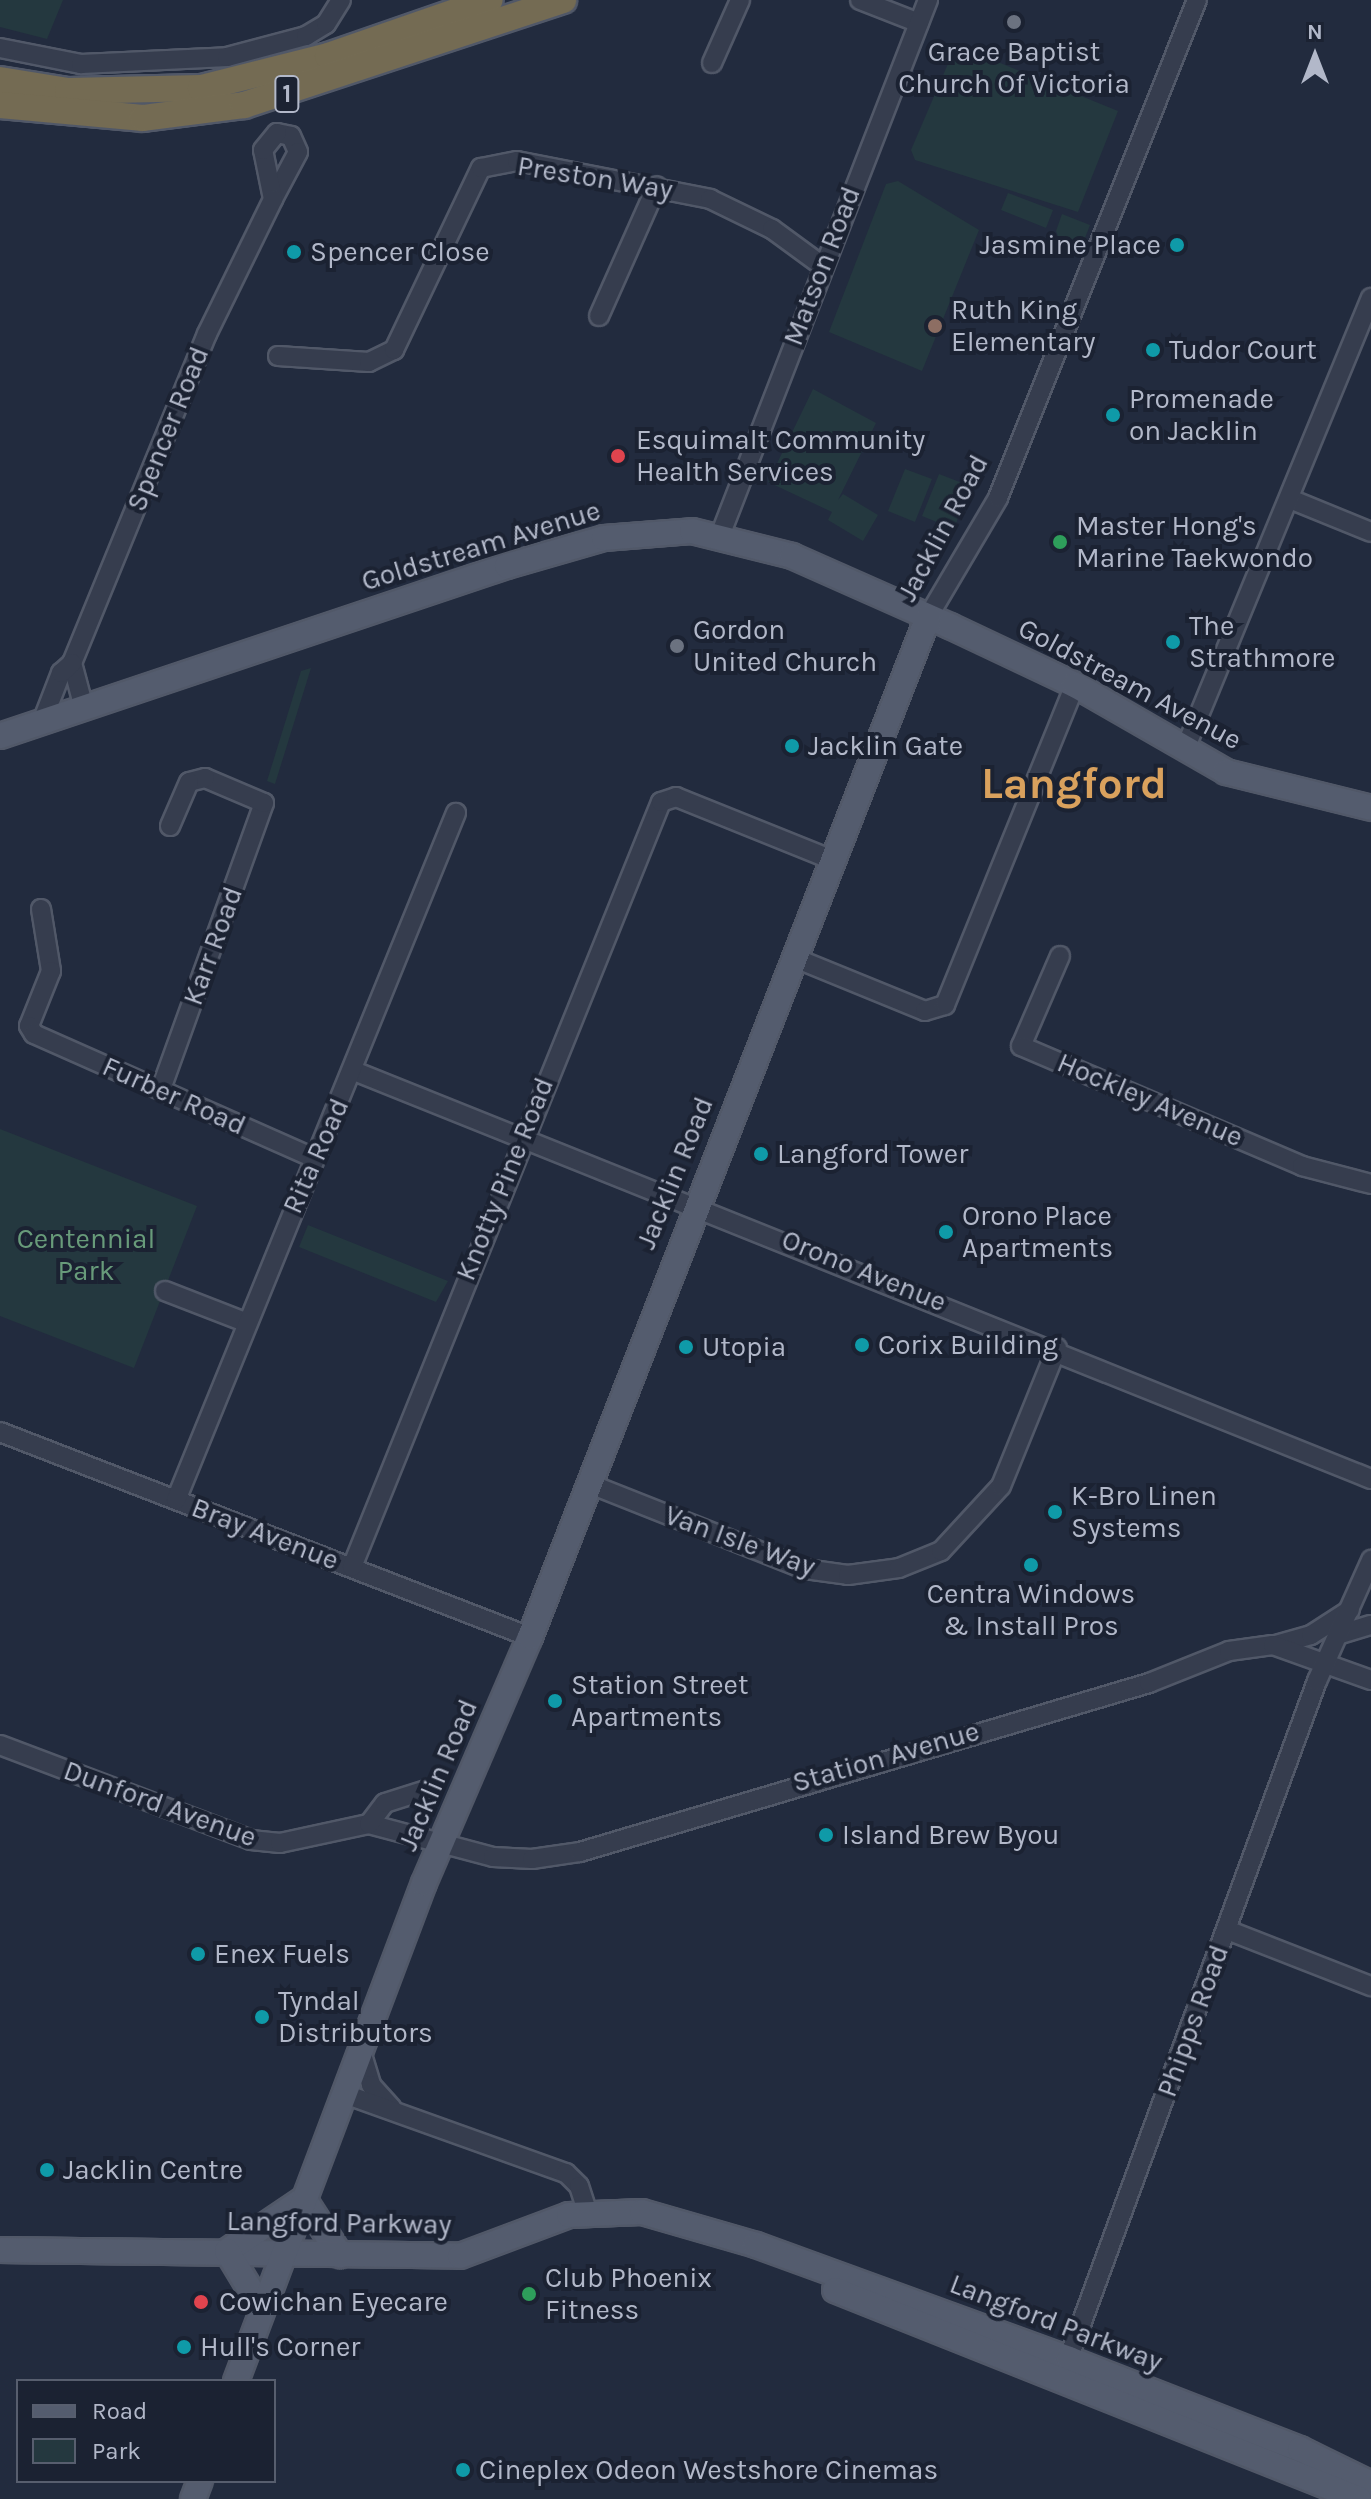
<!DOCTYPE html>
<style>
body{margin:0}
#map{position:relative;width:1371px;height:2499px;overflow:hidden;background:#222b3e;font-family:Karla,sans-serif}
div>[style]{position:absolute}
.green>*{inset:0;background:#24383f}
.roads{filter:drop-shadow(2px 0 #515868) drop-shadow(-2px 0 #515868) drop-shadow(0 2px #515868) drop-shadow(0 -2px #515868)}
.minor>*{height:18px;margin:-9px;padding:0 9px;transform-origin:9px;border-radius:9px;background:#363d4e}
.major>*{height:24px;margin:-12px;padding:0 12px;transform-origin:12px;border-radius:12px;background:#545c6e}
.highway>*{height:26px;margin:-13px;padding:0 13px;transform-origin:13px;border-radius:13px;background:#746b53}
.dots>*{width:22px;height:22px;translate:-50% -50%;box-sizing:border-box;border:4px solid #1b2232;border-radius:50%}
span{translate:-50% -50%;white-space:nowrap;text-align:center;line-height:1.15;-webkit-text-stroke:8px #1b2232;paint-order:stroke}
.shield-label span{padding:2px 6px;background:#1b2232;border:2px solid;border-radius:6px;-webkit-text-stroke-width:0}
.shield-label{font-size:26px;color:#b2b8c9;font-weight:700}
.poi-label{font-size:28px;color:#b2b8c9}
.right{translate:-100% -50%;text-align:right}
.left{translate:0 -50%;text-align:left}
.street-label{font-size:28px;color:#b2b8c9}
.park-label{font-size:28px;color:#689b7a}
.town-label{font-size:44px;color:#d9a15d;font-weight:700}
.legend{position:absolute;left:16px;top:2379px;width:260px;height:104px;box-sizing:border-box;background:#1b2232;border:2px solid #575e6e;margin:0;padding:10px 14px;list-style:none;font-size:24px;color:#b2b8c9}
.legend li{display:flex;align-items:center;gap:16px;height:40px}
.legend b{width:40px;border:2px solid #575e6e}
.north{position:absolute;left:1275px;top:16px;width:80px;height:80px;-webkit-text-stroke:6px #1b2232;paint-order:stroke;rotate:0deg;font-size:22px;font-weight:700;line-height:32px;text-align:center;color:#b2b8c9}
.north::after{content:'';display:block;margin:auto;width:28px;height:36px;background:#b2b8c9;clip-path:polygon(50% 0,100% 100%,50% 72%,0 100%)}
</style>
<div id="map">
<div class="green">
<div style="clip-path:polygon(0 0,63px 0,47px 39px,0 27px)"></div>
<div style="clip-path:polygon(956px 45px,1118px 111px,1078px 212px,915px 160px,911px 150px)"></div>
<div style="clip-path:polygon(898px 181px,979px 230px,922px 371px,829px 332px,886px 184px)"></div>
<div style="clip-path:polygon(1008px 193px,1053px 210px,1046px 228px,1001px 210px)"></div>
<div style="clip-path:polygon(1062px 214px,1090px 225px,1078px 256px,1063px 250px,1056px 231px)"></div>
<div style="clip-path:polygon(813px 389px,876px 423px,838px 500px,843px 494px,878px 515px,863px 541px,828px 520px,832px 512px,768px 482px)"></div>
<div style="clip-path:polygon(905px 469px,932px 479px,915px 522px,888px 511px)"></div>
<div style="clip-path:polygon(939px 474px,970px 486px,954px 529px,922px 516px)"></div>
<div style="clip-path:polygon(311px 668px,275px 784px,267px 781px,301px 671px)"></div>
<div style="clip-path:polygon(0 1129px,197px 1206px,134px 1368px,0 1316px)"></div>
<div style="clip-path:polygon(308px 1225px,448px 1281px,436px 1302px,299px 1247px)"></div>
</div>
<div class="roads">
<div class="minor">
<div style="left:860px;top:0;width:63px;rotate:21.3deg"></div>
<div style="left:0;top:48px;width:83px;rotate:11.2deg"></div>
<div style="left:81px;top:64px;width:146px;rotate:-2.7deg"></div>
<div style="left:227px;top:57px;width:82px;rotate:-14.9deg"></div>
<div style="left:306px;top:36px;width:23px;rotate:-31deg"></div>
<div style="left:326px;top:24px;width:28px;rotate:-58deg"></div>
<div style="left:712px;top:63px;width:69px;rotate:-66deg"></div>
<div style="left:277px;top:133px;width:14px;rotate:12deg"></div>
<div style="left:291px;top:136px;width:17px;rotate:66deg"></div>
<div style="left:298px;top:152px;width:53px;rotate:118deg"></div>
<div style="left:273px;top:199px;width:50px;rotate:-101.5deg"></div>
<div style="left:263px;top:150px;width:22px;rotate:-51deg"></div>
<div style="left:599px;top:316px;width:142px;rotate:-66deg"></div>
<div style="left:278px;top:356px;width:91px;rotate:3.8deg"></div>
<div style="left:369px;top:362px;width:28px;rotate:-26deg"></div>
<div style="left:394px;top:350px;width:202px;rotate:-64.5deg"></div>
<div style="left:481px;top:168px;width:37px;rotate:-11deg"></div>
<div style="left:517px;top:161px;width:197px;rotate:11.1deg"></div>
<div style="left:710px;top:199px;width:69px;rotate:25.8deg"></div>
<div style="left:772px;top:229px;width:61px;rotate:36.3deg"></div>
<div style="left:1290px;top:499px;width:87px;rotate:22.2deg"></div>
<div style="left:721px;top:533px;width:572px;rotate:-68.78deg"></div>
<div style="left:928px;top:617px;width:138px;rotate:-59.5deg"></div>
<div style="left:998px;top:498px;width:536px;rotate:-68.22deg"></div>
<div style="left:84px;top:708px;width:47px;rotate:-104.9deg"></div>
<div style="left:72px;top:663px;width:356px;rotate:-67.7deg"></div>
<div style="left:207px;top:334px;width:150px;rotate:-63.9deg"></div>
<div style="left:42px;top:722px;width:53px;rotate:-68.8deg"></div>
<div style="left:61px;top:673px;width:15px;rotate:-42deg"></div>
<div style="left:1185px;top:749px;width:488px;rotate:-67.6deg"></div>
<div style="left:41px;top:909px;width:63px;rotate:80.8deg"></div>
<div style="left:51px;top:971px;width:59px;rotate:111.8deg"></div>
<div style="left:29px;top:1026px;width:9px;rotate:58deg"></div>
<div style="left:34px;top:1034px;width:306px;rotate:23.9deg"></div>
<div style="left:1060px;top:956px;width:98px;rotate:113.4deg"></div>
<div style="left:1021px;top:1046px;width:306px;rotate:23.1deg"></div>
<div style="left:1302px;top:1166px;width:71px;rotate:14.6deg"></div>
<div style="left:795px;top:958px;width:140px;rotate:22.2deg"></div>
<div style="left:925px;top:1011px;width:21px;rotate:-17deg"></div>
<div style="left:945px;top:1005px;width:345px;rotate:-67.9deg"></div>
<div style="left:354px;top:1071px;width:1096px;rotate:21.86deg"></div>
<div style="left:161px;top:1089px;width:304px;rotate:-70.2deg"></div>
<div style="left:264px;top:803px;width:64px;rotate:-157deg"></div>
<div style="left:205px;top:778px;width:16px;rotate:166deg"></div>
<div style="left:189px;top:782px;width:48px;rotate:113.4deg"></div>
<div style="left:165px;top:1291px;width:86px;rotate:21.2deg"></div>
<div style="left:0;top:1432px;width:568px;rotate:21.15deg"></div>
<div style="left:590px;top:1484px;width:231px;rotate:21.6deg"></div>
<div style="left:805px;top:1569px;width:43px;rotate:7.9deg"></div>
<div style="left:848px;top:1575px;width:51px;rotate:-7.8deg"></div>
<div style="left:899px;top:1568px;width:45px;rotate:-22deg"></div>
<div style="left:941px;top:1551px;width:88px;rotate:-47.3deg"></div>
<div style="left:1001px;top:1486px;width:149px;rotate:-67.9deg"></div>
<div style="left:176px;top:1500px;width:742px;rotate:-67.83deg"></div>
<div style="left:352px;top:1567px;width:825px;rotate:-68.01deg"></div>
<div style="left:661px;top:802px;width:16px;rotate:-18deg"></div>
<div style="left:676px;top:797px;width:169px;rotate:21.9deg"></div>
<div style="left:1341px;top:1634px;width:31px;rotate:-17deg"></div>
<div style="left:1276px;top:1645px;width:36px;rotate:-16deg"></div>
<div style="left:1311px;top:1635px;width:46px;rotate:-32.7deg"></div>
<div style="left:0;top:1745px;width:268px;rotate:20.7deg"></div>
<div style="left:251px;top:1840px;width:29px;rotate:6deg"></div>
<div style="left:280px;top:1843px;width:91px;rotate:-12.1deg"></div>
<div style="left:369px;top:1824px;width:128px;rotate:14.9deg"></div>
<div style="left:493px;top:1857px;width:39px;rotate:3deg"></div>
<div style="left:532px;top:1859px;width:49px;rotate:-8.3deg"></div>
<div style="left:580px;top:1852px;width:594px;rotate:-16.54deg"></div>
<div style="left:1149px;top:1683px;width:86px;rotate:-21.8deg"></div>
<div style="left:1229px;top:1651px;width:44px;rotate:-7.8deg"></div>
<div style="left:1273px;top:1645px;width:104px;rotate:19.7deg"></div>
<div style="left:369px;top:1824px;width:26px;rotate:-53deg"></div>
<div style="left:385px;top:1803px;width:43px;rotate:-17.6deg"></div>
<div style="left:1227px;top:1930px;width:155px;rotate:21.3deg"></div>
<div style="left:360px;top:2048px;width:39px;rotate:73deg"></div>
<div style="left:371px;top:2085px;width:31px;rotate:48deg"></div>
<div style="left:342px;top:2093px;width:238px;rotate:19.7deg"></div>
<div style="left:566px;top:2173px;width:18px;rotate:45deg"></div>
<div style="left:579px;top:2186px;width:26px;rotate:72deg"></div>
<div style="left:1065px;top:2368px;width:732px;rotate:-69.86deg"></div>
<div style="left:1317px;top:1681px;width:133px;rotate:-65.9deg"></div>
</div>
<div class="major">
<div style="left:0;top:736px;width:535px;rotate:-18.54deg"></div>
<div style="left:507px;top:566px;width:101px;rotate:-16.1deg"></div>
<div style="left:604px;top:538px;width:88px;rotate:-4.5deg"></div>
<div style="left:692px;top:531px;width:103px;rotate:14deg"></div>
<div style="left:792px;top:556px;width:173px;rotate:23.9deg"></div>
<div style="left:950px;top:626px;width:138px;rotate:25.3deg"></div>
<div style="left:1075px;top:685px;width:174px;rotate:29.9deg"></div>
<div style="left:1226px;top:772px;width:149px;rotate:13.9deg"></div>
<div style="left:304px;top:2199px;width:67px;rotate:57.3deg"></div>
<div style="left:0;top:2250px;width:460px;rotate:0.7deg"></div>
<div style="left:460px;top:2256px;width:116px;rotate:-20.6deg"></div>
<div style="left:569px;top:2215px;width:73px;rotate:-2.4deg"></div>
<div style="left:642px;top:2212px;width:119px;rotate:16.1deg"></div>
<div style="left:756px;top:2245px;width:333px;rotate:20deg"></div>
<div style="left:1069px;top:2359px;width:248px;rotate:21.3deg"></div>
<div style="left:1300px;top:2449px;width:79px;rotate:26.2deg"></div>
<div style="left:227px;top:2251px;width:93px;rotate:-34deg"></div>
<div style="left:227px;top:2251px;width:68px;rotate:58.9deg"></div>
<div style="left:835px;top:2290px;width:564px;rotate:21.74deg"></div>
<div style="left:236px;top:2381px;width:532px;rotate:-69.32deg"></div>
<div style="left:424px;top:1883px;width:268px;rotate:-66.7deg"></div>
<div style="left:530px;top:1637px;width:1095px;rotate:-68.68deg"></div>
<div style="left:193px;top:2499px;width:19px;rotate:-69deg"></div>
</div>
<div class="highway">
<div style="left:0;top:80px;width:69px;rotate:9.2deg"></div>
<div style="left:68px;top:91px;width:133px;rotate:-1.3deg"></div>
<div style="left:201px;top:88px;width:131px;rotate:-14.1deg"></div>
<div style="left:328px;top:56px;width:171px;rotate:-19.1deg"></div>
<div style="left:0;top:105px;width:144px;rotate:5.2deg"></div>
<div style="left:143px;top:118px;width:102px;rotate:-7.3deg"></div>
<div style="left:244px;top:105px;width:336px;rotate:-18.2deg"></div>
</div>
</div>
<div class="dots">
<div style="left:1014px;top:22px;background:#6b7280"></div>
<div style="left:1177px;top:245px;background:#0f9aa8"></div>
<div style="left:294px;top:252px;background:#0f9aa8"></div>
<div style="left:935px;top:326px;background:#8d6e63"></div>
<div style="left:1153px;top:350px;background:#0f9aa8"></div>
<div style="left:1113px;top:415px;background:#0f9aa8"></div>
<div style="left:618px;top:456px;background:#e0444e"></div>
<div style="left:1060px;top:542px;background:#2e9e5b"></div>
<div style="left:1173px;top:642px;background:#0f9aa8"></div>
<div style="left:677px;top:646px;background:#6b7280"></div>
<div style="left:792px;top:746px;background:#0f9aa8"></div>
<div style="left:761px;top:1154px;background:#0f9aa8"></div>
<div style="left:946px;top:1232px;background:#0f9aa8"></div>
<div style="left:862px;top:1345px;background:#0f9aa8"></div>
<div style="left:686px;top:1347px;background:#0f9aa8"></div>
<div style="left:1055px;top:1512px;background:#0f9aa8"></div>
<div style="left:1031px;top:1565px;background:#0f9aa8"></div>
<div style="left:555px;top:1701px;background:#0f9aa8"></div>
<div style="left:826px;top:1835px;background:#0f9aa8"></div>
<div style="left:198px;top:1954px;background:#0f9aa8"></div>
<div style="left:262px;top:2017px;background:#0f9aa8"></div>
<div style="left:47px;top:2170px;background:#0f9aa8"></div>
<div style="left:529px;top:2294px;background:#2e9e5b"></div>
<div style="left:201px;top:2302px;background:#e0444e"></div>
<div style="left:184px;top:2347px;background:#0f9aa8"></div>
<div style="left:463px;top:2470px;background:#0f9aa8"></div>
</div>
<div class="shield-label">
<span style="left:287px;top:94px">1</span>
</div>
<div class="poi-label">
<span style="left:1014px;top:68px">Grace Baptist<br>Church Of Victoria</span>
<span class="right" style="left:1161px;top:245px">Jasmine Place</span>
<span class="left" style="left:310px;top:252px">Spencer Close</span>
<span class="left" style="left:951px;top:326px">Ruth King<br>Elementary</span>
<span class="left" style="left:1169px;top:350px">Tudor Court</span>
<span class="left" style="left:1129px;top:415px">Promenade<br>on Jacklin</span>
<span class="left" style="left:636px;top:456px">Esquimalt Community<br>Health Services</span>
<span class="left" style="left:1076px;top:542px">Master Hong's<br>Marine Taekwondo</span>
<span class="left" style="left:1189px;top:642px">The<br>Strathmore</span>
<span class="left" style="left:693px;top:646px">Gordon<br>United Church</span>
<span class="left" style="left:808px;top:746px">Jacklin Gate</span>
<span class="left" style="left:777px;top:1154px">Langford Tower</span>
<span class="left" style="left:962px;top:1232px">Orono Place<br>Apartments</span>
<span class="left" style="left:878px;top:1345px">Corix Building</span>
<span class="left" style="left:702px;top:1347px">Utopia</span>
<span class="left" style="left:1071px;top:1512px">K-Bro Linen<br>Systems</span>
<span style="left:1031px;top:1610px">Centra Windows<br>&amp; Install Pros</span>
<span class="left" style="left:571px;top:1701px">Station Street<br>Apartments</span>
<span class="left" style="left:842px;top:1835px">Island Brew Byou</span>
<span class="left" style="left:214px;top:1954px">Enex Fuels</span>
<span class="left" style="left:278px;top:2017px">Tyndal<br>Distributors</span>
<span class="left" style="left:63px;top:2170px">Jacklin Centre</span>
<span class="left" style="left:545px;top:2294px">Club Phoenix<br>Fitness</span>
<span class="left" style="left:219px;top:2302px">Cowichan Eyecare</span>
<span class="left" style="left:200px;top:2347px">Hull's Corner</span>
<span class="left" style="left:479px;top:2470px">Cineplex Odeon Westshore Cinemas</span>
</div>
<div class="street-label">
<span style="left:595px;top:178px;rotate:9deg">Preston Way</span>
<span style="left:822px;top:266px;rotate:-69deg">Matson Road</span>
<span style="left:168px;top:429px;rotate:-68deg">Spencer Road</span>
<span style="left:943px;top:528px;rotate:-62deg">Jacklin Road</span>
<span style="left:481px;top:546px;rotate:-17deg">Goldstream Avenue</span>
<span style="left:1130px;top:684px;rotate:28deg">Goldstream Avenue</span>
<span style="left:213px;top:946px;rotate:-70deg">Karr Road</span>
<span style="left:174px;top:1096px;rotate:24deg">Furber Road</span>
<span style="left:1150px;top:1100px;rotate:23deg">Hockley Avenue</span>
<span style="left:316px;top:1156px;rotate:-66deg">Rita Road</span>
<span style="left:675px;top:1173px;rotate:-68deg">Jacklin Road</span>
<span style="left:505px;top:1179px;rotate:-68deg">Knotty Pine Road</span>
<span style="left:864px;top:1271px;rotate:22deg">Orono Avenue</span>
<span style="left:265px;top:1534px;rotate:21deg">Bray Avenue</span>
<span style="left:740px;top:1541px;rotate:20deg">Van Isle Way</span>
<span style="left:886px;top:1757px;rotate:-16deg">Station Avenue</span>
<span style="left:438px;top:1775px;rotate:-67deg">Jacklin Road</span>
<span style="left:160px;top:1804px;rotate:20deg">Dunford Avenue</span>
<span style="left:1193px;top:2021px;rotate:-70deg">Phipps Road</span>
<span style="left:339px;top:2223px;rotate:1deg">Langford Parkway</span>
<span style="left:1056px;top:2323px;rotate:21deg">Langford Parkway</span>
</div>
<div class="park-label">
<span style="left:86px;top:1255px">Centennial<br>Park</span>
</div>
<div class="town-label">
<span style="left:1074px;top:784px">Langford</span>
</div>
<ul class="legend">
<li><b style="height:10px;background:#545c6e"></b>Road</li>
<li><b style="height:22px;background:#24383f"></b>Park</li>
</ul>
<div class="north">N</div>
</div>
